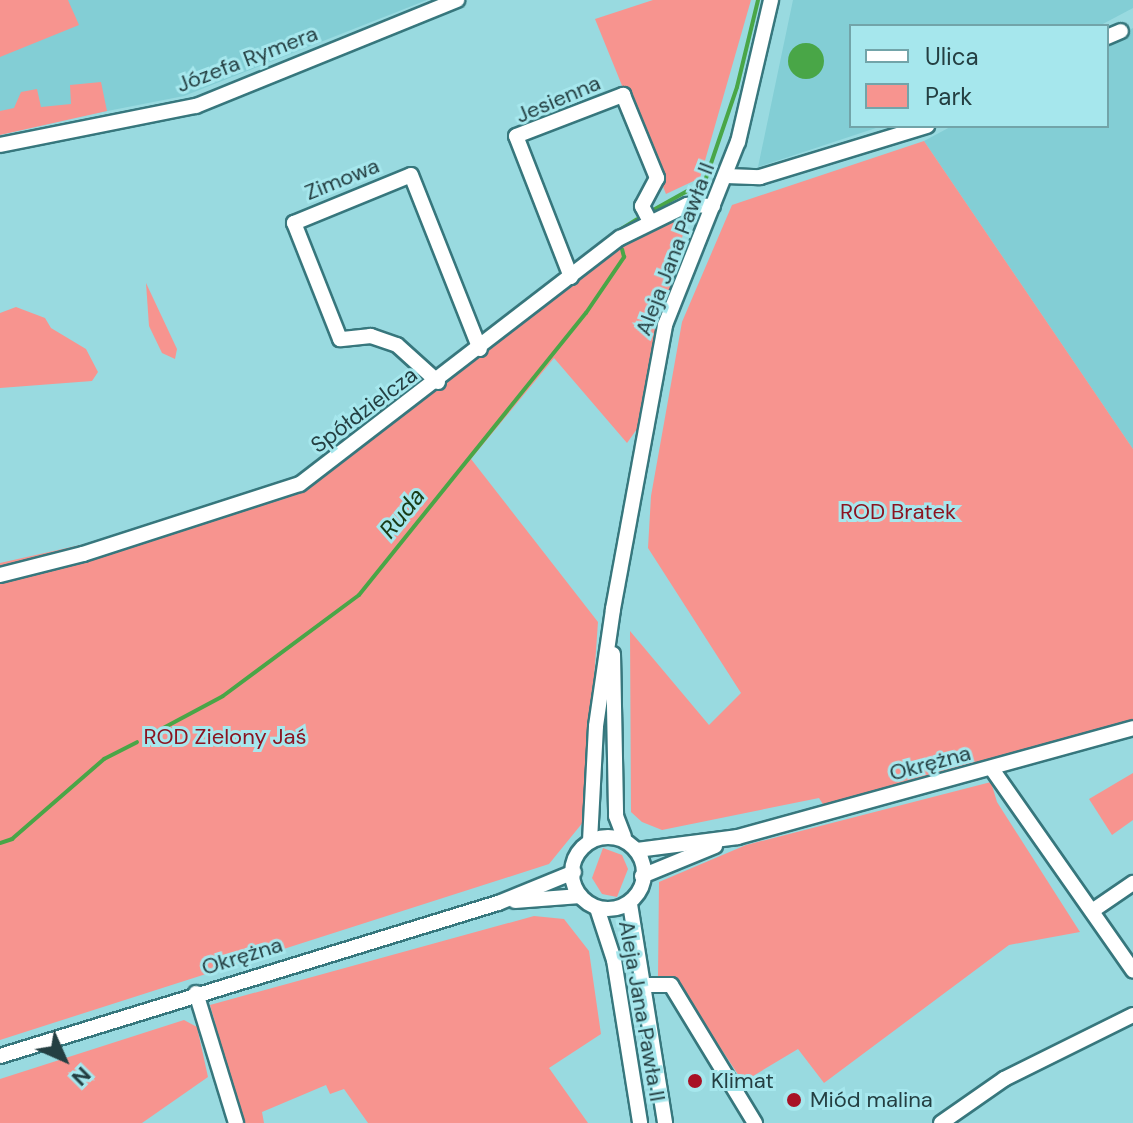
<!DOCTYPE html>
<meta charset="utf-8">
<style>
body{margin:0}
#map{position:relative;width:1133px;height:1123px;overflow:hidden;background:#99dae0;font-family:"DM Sans",sans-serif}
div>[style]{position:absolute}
.built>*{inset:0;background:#83ced5}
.green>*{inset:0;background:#f7948f}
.water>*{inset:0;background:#49a647}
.round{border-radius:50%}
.stream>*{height:4px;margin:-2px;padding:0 2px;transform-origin:2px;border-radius:2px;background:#49a647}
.roads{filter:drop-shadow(2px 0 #37777d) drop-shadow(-2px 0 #37777d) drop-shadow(0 2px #37777d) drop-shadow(0 -2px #37777d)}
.minor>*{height:14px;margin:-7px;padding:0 7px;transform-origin:7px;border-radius:7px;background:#fff}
.minor>.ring{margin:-7px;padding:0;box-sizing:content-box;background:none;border:14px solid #fff;border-radius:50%}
.dots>*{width:22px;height:22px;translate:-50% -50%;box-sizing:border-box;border:4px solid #a6e7ed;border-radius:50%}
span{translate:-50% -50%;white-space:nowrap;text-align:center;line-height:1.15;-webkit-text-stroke:6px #a6e7ed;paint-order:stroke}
.street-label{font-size:22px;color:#243f42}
.park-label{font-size:22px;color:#8b1420}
.poi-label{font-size:22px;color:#243f42}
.left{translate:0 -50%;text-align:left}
.water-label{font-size:24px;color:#183c17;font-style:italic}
.legend{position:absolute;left:849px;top:24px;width:260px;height:104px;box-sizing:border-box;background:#a6e7ed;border:2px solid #72a4a9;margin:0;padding:10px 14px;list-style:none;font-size:24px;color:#243f42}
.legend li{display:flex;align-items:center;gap:16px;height:40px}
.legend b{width:40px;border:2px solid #72a4a9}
.north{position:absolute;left:24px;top:1019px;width:80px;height:80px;-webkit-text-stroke:6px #a6e7ed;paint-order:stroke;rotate:135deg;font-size:22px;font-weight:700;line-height:32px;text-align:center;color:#243f42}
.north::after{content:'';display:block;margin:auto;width:28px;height:36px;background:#243f42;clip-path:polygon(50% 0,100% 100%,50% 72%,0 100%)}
</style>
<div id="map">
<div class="built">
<div style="clip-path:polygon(0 0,427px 0,184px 96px,0 132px)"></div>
<div style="clip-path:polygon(793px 0,1133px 0,1133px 8px,1099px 26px,851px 26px,851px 126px,882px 126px,758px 167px)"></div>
<div style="clip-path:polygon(1133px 28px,1133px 449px,924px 141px,952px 126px,1107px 126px,1107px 42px)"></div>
</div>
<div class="green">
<div style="clip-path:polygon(0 0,68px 0,79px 25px,0 57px)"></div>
<div style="clip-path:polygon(653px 0,751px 0,700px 178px,666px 194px,595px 19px)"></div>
<div style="clip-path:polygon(101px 82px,107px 111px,0 135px,0 111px,14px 108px,21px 92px,37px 89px,41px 107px,71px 104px,70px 85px)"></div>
<div style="clip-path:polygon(924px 141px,1133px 449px,1133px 728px,829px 814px,819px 798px,662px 830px,642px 822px,631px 812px,630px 631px,709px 725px,741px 693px,648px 548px,651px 496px,682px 322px,732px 205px)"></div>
<div style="clip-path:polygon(671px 219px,686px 220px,642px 422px,627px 443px,554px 358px,471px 459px,598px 622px,584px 821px,549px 864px,0 1040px,0 563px,281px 500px,421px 402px,623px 243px)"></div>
<div style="clip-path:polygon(146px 283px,177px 349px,175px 359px,162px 353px,149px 326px)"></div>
<div style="clip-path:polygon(16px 307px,45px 318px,51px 328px,86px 349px,98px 372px,92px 381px,0 388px,0 313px)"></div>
<div style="clip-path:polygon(1133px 773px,1133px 820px,1112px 835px,1089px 799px)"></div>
<div style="clip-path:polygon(991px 782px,997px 802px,1080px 932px,1009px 945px,824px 1083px,798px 1049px,743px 1082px,676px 981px,658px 976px,659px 882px,746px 845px)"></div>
<div style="clip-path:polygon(603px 848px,622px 855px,628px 869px,617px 897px,602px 894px,592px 878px)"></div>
<div style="clip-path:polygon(534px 916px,564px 919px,589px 951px,601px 1034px,549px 1068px,588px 1123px,368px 1123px,344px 1089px,330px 1094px,326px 1085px,262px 1112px,264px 1123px,243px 1123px,210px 1005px)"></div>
<div style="clip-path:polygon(184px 1020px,197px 1027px,208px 1077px,142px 1123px,0 1123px,0 1079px)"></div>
</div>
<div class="water">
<div class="round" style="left:788px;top:43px;width:36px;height:36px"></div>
</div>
<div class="stream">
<div style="left:655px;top:209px;width:57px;rotate:-29.2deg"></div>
<div style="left:705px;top:181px;width:99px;rotate:-71.2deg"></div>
<div style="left:737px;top:87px;width:89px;rotate:-76.4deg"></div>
<div style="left:618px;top:231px;width:22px;rotate:-32deg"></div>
<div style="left:154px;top:733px;width:78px;rotate:-28.2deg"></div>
<div style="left:223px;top:696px;width:169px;rotate:-36.6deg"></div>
<div style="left:359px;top:595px;width:362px;rotate:-51.2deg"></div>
<div style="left:586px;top:313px;width:68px;rotate:-55.8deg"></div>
<div style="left:624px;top:257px;width:8px;rotate:-104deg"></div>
<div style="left:0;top:843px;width:13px;rotate:-18deg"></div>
<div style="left:12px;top:839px;width:122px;rotate:-41deg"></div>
<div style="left:104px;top:759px;width:37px;rotate:-27deg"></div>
</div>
<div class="roads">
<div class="minor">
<div style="left:1107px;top:37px;width:15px;rotate:-23deg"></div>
<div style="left:0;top:145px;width:200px;rotate:-11.3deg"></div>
<div style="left:196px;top:106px;width:282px;rotate:-22.1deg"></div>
<div style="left:726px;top:176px;width:34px;rotate:2deg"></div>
<div style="left:760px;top:177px;width:175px;rotate:-17deg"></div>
<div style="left:571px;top:277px;width:151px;rotate:-111.3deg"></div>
<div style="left:516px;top:136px;width:115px;rotate:-21deg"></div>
<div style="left:623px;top:95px;width:90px;rotate:67.7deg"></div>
<div style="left:657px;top:178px;width:32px;rotate:118deg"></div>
<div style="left:642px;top:206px;width:18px;rotate:63deg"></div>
<div style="left:438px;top:382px;width:55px;rotate:-137.9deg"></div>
<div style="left:397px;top:345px;width:28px;rotate:-161deg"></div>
<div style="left:371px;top:336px;width:31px;rotate:174deg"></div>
<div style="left:340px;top:339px;width:125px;rotate:-111.6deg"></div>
<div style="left:294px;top:223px;width:126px;rotate:-22.3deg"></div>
<div style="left:411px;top:175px;width:187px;rotate:68.4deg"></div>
<div style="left:0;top:575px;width:86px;rotate:-14.2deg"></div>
<div style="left:83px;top:554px;width:228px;rotate:-17.9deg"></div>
<div style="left:300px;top:484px;width:404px;rotate:-37.6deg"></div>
<div style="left:620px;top:238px;width:75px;rotate:-26.2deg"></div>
<div style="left:687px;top:205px;width:26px;rotate:2deg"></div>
<div style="left:613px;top:654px;width:162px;rotate:88.9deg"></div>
<div style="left:616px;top:816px;width:22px;rotate:69deg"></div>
<div style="left:992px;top:769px;width:246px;rotate:55deg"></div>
<div class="ring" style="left:572px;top:837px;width:58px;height:58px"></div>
<div style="left:590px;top:841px;width:115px;rotate:-87deg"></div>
<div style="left:596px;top:726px;width:118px;rotate:-81.7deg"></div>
<div style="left:613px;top:609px;width:289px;rotate:-79.6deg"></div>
<div style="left:665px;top:325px;width:197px;rotate:-68.3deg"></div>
<div style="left:738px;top:142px;width:146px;rotate:-76.9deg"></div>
<div style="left:637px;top:850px;width:102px;rotate:-7.3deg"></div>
<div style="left:738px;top:837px;width:410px;rotate:-15.4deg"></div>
<div style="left:642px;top:876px;width:79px;rotate:-22.3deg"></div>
<div style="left:515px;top:901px;width:65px;rotate:-4.4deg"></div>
<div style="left:630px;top:904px;width:222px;rotate:80.9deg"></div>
<div style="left:597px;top:908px;width:55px;rotate:71.9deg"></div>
<div style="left:614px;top:960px;width:165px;rotate:80.9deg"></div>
<div style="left:1092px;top:911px;width:50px;rotate:-34.3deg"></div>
<div style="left:642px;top:985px;width:29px"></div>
<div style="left:671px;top:985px;width:162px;rotate:58.7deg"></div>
<div style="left:196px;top:993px;width:136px;rotate:72.9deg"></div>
<div style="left:0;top:1056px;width:521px;rotate:-17.08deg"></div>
<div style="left:498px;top:903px;width:82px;rotate:-22.2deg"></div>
<div style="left:941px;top:1123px;width:77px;rotate:-34.9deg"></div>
<div style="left:1004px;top:1079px;width:144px;rotate:-26.4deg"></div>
</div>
</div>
<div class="dots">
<div style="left:695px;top:1081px;background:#a81125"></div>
<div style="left:794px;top:1100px;background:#a81125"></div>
</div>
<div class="street-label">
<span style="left:247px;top:59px;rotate:-21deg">Józefa Rymera</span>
<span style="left:558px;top:99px;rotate:-23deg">Jesienna</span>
<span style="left:342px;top:179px;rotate:-22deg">Zimowa</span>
<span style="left:675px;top:249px;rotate:-69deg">Aleja Jana Pawła II</span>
<span style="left:364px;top:410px;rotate:-37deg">Spółdzielcza</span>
<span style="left:930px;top:763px;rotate:-15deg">Okrężna</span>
<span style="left:242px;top:956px;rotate:-17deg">Okrężna</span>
<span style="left:642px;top:1011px;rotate:80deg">Aleja Jana Pawła II</span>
</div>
<div class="park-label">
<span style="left:898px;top:512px">ROD Bratek</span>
<span style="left:225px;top:737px">ROD Zielony Jaś</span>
</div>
<div class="poi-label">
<span class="left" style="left:711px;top:1081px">Klimat</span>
<span class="left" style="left:810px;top:1100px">Miód malina</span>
</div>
<div class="water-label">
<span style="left:402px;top:513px;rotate:-51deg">Ruda</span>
</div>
<ul class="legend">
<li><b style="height:10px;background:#fff"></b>Ulica</li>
<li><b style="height:22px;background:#f7948f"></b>Park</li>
</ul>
<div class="north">N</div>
</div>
